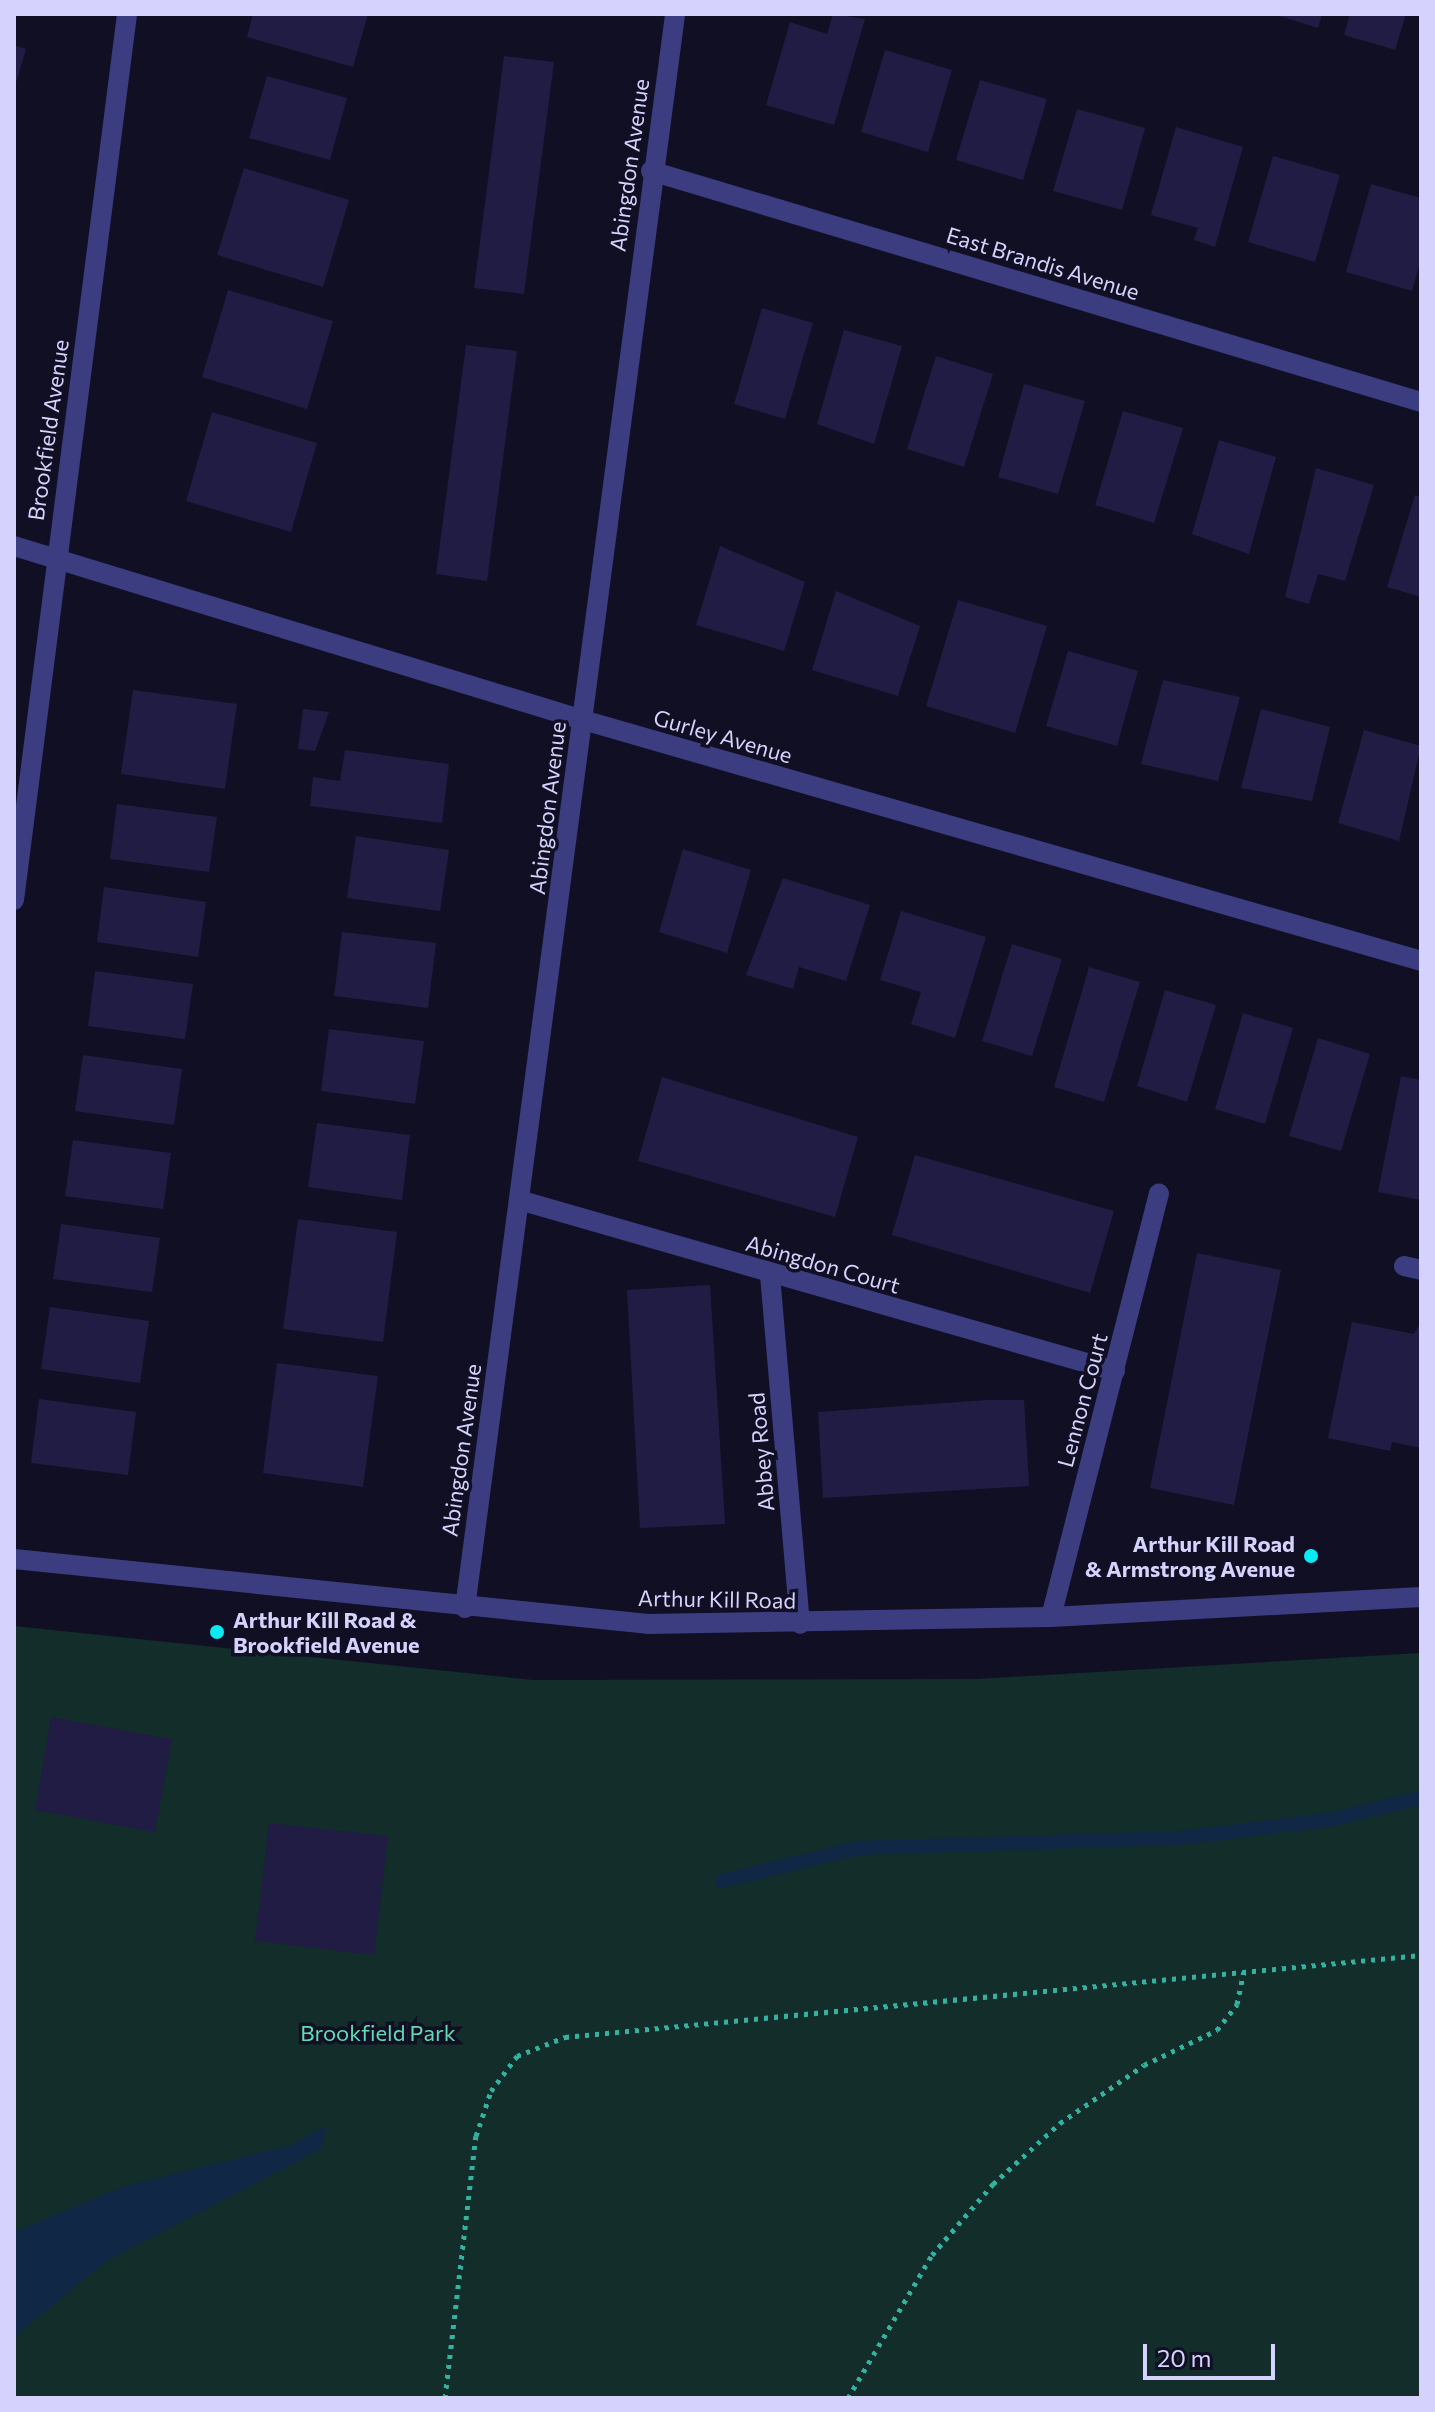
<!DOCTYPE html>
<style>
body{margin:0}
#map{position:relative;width:1435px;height:2412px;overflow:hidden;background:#110f23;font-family:Commissioner,sans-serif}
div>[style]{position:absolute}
.green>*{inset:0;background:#122d2a}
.water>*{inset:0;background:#102846}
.stream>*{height:14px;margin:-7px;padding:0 7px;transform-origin:7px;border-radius:7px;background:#102846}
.building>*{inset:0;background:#211c43}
.path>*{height:5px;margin-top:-2.5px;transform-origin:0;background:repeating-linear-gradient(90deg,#33b1a1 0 4px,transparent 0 10px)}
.minor>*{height:20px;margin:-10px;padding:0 10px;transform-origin:10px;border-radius:10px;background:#3c3d80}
.dots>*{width:22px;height:22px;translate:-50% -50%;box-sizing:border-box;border:4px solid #110f23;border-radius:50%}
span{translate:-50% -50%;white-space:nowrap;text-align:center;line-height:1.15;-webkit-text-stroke:7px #110f23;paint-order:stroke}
.street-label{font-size:22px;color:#d5d3fd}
.poi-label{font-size:22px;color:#d5d3fd;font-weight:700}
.right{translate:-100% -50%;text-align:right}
.left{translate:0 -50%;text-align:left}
.park-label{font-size:22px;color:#61dbb5}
.frame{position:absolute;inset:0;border:16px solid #d5d3fd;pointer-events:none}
.scale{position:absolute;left:1143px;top:2344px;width:132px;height:36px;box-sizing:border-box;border:4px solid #d5d3fd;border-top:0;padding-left:10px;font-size:24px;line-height:28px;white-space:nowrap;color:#d5d3fd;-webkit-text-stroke:6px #110f23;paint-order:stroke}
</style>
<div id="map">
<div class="green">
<div style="clip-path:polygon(14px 1626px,533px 1680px,976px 1679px,1421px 1653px,1421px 2398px,14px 2398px)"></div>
</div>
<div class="water">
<div style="clip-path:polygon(327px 2125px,321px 2149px,108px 2260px,14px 2337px,14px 2232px,125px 2186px,292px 2145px)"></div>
</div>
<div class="stream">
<div style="left:722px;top:1881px;width:140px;rotate:-13.6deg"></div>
<div style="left:858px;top:1848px;width:323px;rotate:-1.8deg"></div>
<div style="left:1181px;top:1838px;width:148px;rotate:-7deg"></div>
<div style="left:1328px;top:1820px;width:96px;rotate:-13.3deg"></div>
</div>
<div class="building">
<div style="clip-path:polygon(253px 14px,368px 14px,353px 67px,247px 37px)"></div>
<div style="clip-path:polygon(833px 14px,865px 19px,834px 125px,766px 105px,790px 22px,827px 34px)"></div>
<div style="clip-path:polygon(1273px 14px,1322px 14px,1318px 28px)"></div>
<div style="clip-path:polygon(1350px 14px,1406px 14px,1395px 50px,1344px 35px)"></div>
<div style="clip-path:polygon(14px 45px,26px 49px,15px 86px,14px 86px)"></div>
<div style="clip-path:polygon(885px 50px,952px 70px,928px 152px,861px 132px)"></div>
<div style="clip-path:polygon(504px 56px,554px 62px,524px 294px,474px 288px)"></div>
<div style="clip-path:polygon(267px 76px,347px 98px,330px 160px,249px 138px)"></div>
<div style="clip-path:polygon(980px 80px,1047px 99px,1023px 180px,956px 160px)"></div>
<div style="clip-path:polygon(1077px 109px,1145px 128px,1122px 210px,1053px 191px)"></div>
<div style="clip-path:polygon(1176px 127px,1243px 147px,1215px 247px,1194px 240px,1198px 228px,1151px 215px)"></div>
<div style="clip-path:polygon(1273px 156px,1340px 175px,1315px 262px,1248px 242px)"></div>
<div style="clip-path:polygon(244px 168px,349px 200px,323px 287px,217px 255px)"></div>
<div style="clip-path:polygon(1371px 184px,1421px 198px,1421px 259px,1412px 291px,1346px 272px)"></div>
<div style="clip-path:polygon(228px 290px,333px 321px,307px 409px,202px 377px)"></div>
<div style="clip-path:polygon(762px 308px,813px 323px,785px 419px,734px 404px)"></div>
<div style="clip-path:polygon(844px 330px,902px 346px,874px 444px,817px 424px)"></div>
<div style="clip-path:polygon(466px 345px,517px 351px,487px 581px,436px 574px)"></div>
<div style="clip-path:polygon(936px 356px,993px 374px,964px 467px,907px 449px)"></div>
<div style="clip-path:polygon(1024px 384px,1085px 401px,1058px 494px,998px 477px)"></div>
<div style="clip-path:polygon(1123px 411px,1183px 428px,1154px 523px,1095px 505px)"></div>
<div style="clip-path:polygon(212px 412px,317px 443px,291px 532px,186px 501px)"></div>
<div style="clip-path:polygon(1219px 440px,1276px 457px,1249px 554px,1192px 534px)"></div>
<div style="clip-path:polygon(1316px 468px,1374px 485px,1345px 581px,1318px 574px,1309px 604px,1285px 597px)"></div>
<div style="clip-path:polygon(1415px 495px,1421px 497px,1421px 597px,1387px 587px)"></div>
<div style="clip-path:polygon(720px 546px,805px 582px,784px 651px,696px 625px)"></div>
<div style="clip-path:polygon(836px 591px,920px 626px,898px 696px,812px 670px)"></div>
<div style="clip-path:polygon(958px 600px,1047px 626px,1015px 733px,926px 706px)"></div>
<div style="clip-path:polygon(1068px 651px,1138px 671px,1117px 746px,1046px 726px)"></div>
<div style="clip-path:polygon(1163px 680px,1240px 697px,1218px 781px,1141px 764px)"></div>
<div style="clip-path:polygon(133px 690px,237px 704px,225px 789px,121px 774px)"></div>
<div style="clip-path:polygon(303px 709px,329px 712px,315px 751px,298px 749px)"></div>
<div style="clip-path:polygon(1261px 709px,1330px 727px,1312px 801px,1241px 788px)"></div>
<div style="clip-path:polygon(1364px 730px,1421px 746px,1399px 841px,1338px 823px)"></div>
<div style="clip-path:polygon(345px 750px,449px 764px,442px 823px,310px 806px,313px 777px,340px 781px)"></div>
<div style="clip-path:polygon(117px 804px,217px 817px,209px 872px,110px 859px)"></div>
<div style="clip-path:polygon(356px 836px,449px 850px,440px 911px,347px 898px)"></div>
<div style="clip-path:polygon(683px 849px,751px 870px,727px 953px,659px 932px)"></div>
<div style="clip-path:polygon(783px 878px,870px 905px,846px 981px,799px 967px,793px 989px,746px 975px)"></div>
<div style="clip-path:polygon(104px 887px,206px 902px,198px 957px,97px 942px)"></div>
<div style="clip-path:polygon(901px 911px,986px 937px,955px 1038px,911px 1024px,921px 992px,880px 980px)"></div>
<div style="clip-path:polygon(342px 932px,436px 943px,428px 1008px,334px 996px)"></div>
<div style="clip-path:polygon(1012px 944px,1062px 959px,1032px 1056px,982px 1041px)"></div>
<div style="clip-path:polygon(1089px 967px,1140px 982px,1104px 1102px,1054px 1087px)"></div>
<div style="clip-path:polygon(95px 971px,193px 984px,185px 1039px,88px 1026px)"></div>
<div style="clip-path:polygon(1165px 990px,1216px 1005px,1187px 1102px,1137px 1086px)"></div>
<div style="clip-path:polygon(1243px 1013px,1293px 1028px,1265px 1124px,1215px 1109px)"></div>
<div style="clip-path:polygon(329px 1029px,424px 1041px,415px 1104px,321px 1091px)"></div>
<div style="clip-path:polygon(1318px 1038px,1370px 1054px,1341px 1151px,1289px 1136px)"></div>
<div style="clip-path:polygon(83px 1055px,182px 1069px,174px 1125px,75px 1111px)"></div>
<div style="clip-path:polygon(1401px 1076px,1421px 1080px,1421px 1200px,1378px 1192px)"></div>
<div style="clip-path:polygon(662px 1077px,858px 1137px,835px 1217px,638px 1161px)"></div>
<div style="clip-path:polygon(317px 1123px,410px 1135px,402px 1200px,308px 1187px)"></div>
<div style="clip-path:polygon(73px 1140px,171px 1153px,163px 1209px,65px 1196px)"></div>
<div style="clip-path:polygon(915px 1155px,1114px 1211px,1090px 1293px,892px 1235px)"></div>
<div style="clip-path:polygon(298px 1219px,397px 1232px,383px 1342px,283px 1329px)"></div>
<div style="clip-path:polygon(61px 1224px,160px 1238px,152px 1292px,53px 1279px)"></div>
<div style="clip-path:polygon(1197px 1253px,1281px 1270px,1234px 1505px,1150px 1488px)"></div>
<div style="clip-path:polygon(710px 1285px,725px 1524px,640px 1528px,627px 1290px)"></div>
<div style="clip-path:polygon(50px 1307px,149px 1321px,140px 1383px,41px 1369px)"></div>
<div style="clip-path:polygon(1352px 1322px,1414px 1334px,1421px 1322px,1421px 1448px,1392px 1442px,1390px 1451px,1328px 1438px)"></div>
<div style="clip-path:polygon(277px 1363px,378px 1376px,363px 1487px,263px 1473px)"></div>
<div style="clip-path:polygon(39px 1399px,136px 1412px,128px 1475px,31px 1463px)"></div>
<div style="clip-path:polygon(987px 1400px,1024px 1400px,1029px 1486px,823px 1498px,818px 1412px)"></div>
<div style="clip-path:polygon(51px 1717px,172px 1739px,155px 1832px,35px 1810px)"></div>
<div style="clip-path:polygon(269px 1823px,388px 1836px,374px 1955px,255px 1941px)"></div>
</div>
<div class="path">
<div style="left:445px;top:2398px;width:264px;rotate:-83.3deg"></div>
<div style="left:476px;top:2136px;width:47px;rotate:-71.6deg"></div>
<div style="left:491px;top:2091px;width:44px;rotate:-53.4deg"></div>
<div style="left:517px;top:2056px;width:52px;rotate:-21.6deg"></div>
<div style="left:565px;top:2037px;width:860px;rotate:-5.47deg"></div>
<div style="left:848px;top:2398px;width:166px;rotate:-59.6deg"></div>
<div style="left:932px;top:2255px;width:94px;rotate:-49.3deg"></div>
<div style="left:993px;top:2184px;width:91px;rotate:-42.3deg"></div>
<div style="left:1060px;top:2123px;width:102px;rotate:-34.6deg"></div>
<div style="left:1144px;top:2065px;width:81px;rotate:-25.6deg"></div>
<div style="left:1217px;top:2030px;width:33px;rotate:-52deg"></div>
<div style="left:1237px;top:2004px;width:33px;rotate:-78deg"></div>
</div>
<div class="minor">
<div style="left:651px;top:171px;width:804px;rotate:16.7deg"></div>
<div style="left:14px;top:546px;width:595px;rotate:17deg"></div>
<div style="left:583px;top:720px;width:872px;rotate:16.04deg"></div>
<div style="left:14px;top:900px;width:893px;rotate:-82.73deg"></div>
<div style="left:519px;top:1200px;width:620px;rotate:16.01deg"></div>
<div style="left:1404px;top:1266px;width:17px;rotate:13deg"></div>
<div style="left:770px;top:1275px;width:350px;rotate:85.1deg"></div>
<div style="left:14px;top:1559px;width:637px;rotate:5.85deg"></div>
<div style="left:648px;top:1624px;width:403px;rotate:-1deg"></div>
<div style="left:1051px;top:1617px;width:371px;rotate:-3.1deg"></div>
<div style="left:465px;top:1608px;width:1608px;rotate:-82.49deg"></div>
<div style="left:1051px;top:1617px;width:437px;rotate:-75.7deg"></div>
</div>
<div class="dots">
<div style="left:1311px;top:1556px;background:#09eaf3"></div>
<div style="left:217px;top:1632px;background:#09eaf3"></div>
</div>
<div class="street-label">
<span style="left:629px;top:165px;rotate:-82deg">Abingdon Avenue</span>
<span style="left:1043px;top:263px;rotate:17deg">East Brandis Avenue</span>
<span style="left:48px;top:430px;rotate:-82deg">Brookfield Avenue</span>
<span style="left:723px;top:736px;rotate:16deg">Gurley Avenue</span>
<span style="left:547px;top:808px;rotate:-83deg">Abingdon Avenue</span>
<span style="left:823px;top:1264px;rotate:16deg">Abingdon Court</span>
<span style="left:1082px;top:1400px;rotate:-75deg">Lennon Court</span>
<span style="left:461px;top:1450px;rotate:-82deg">Abingdon Avenue</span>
<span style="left:761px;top:1452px;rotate:-95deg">Abbey Road</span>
<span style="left:717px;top:1599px;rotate:1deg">Arthur Kill Road</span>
</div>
<div class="poi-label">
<span class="right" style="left:1295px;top:1556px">Arthur Kill Road<br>&amp; Armstrong Avenue</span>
<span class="left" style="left:233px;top:1632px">Arthur Kill Road &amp;<br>Brookfield Avenue</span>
</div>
<div class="park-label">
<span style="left:378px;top:2033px">Brookfield Park</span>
</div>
<div class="frame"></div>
<div class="scale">20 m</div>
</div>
